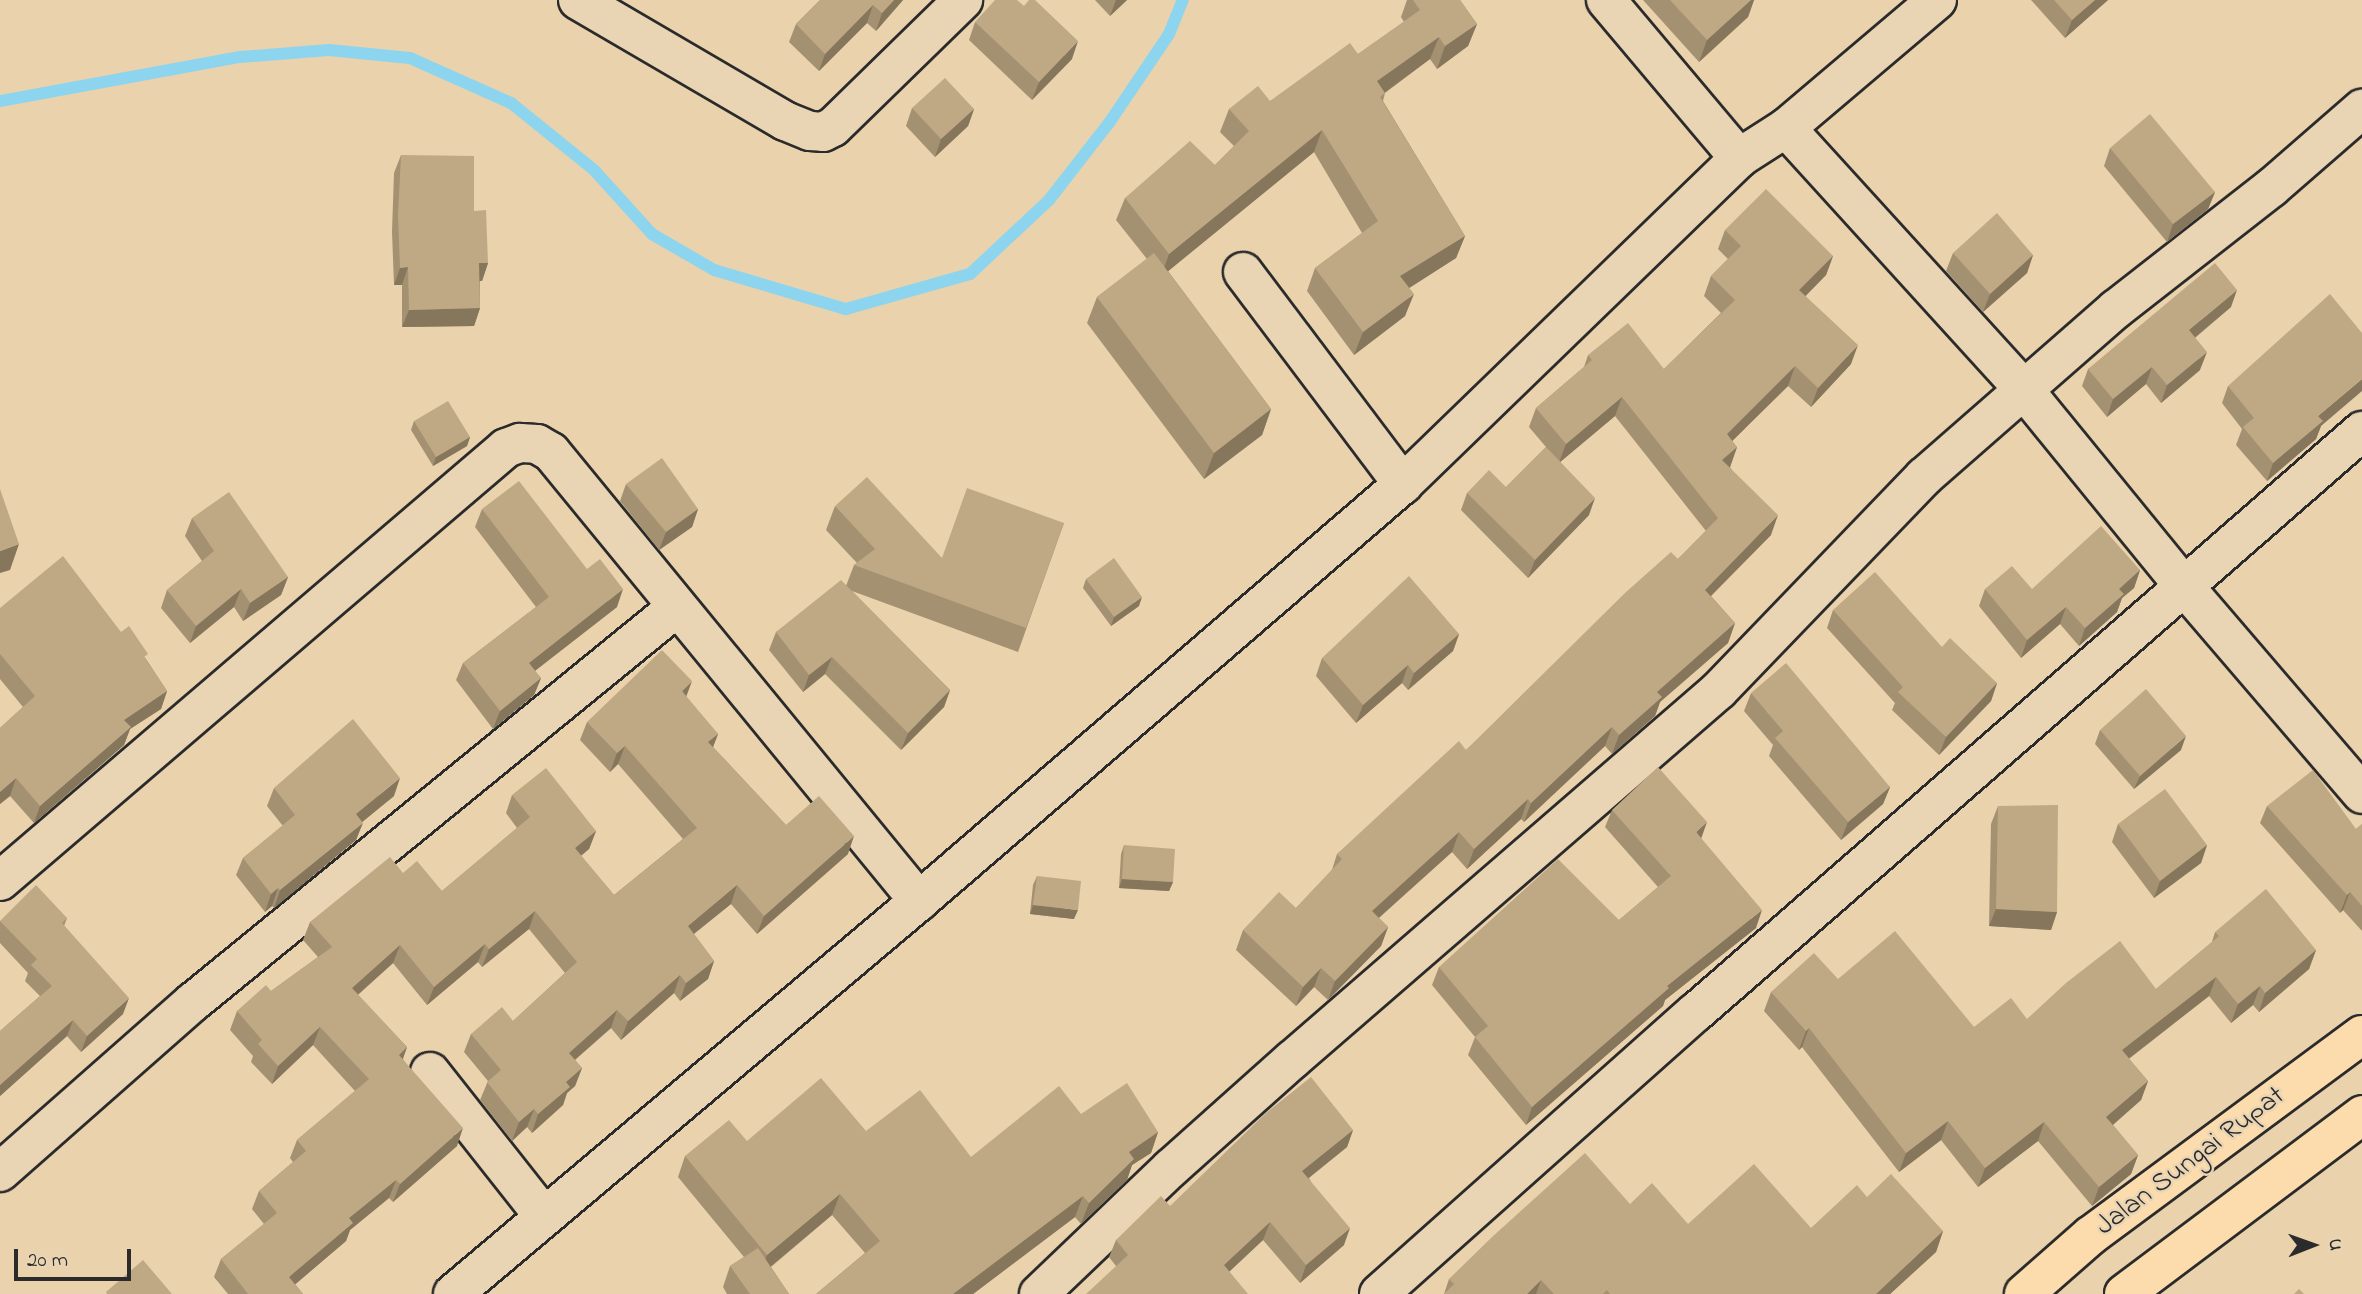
<!DOCTYPE html>
<style>
body{margin:0}
#map{position:relative;width:2362px;height:1294px;overflow:hidden;background:#e9d2ac;font-family:"Indie Flower",sans-serif}
div>[style]{position:absolute}
.stream>*{height:12px;margin:-6px;padding:0 6px;transform-origin:6px;border-radius:6px;background:#8dd5ee}
.roads{filter:drop-shadow(2px 0 #2b2b2b) drop-shadow(-2px 0 #2b2b2b) drop-shadow(0 2px #2b2b2b) drop-shadow(0 -2px #2b2b2b)}
.minor>*{height:38px;margin:-19px;padding:0 19px;transform-origin:19px;border-radius:19px;background:#e9d4b3}
.major>*{height:38px;margin:-19px;padding:0 19px;transform-origin:19px;border-radius:19px;background:#fcdcac}
.wall>*{inset:0;background:#a49172}
.shaded-wall>*{inset:0;background:#86765c}
.building>*{inset:0;background:#bfa984}
span{translate:-50% -50%;white-space:nowrap;text-align:center;line-height:1.15;-webkit-text-stroke:5px #e9d4b3;paint-order:stroke}
.street-label{font-size:28px;color:#2b2b2b}
.north{position:absolute;left:2278px;top:1210px;width:70px;height:70px;-webkit-text-stroke:5px #e9d4b3;paint-order:stroke;rotate:89deg;font-size:19px;font-weight:700;line-height:28px;text-align:center;color:#2b2b2b}
.north::after{content:'';display:block;margin:auto;width:24px;height:32px;background:#2b2b2b;clip-path:polygon(50% 0,100% 100%,50% 72%,0 100%)}
.scale{position:absolute;left:14px;top:1249px;width:117px;height:32px;box-sizing:border-box;border:4px solid #2b2b2b;border-top:0;padding-left:9px;font-size:21px;line-height:24px;white-space:nowrap;color:#2b2b2b;-webkit-text-stroke:5px #e9d4b3;paint-order:stroke}
</style>
<div id="map">
<div class="stream">
<div style="left:0;top:101px;width:244px;rotate:-10.4deg"></div>
<div style="left:240px;top:57px;width:89px;rotate:-4.5deg"></div>
<div style="left:329px;top:50px;width:81px;rotate:5.6deg"></div>
<div style="left:410px;top:58px;width:111px;rotate:24deg"></div>
<div style="left:511px;top:103px;width:107px;rotate:38.9deg"></div>
<div style="left:594px;top:170px;width:86px;rotate:47.8deg"></div>
<div style="left:652px;top:234px;width:72px;rotate:30.1deg"></div>
<div style="left:714px;top:270px;width:138px;rotate:16.5deg"></div>
<div style="left:846px;top:309px;width:129px;rotate:-15.8deg"></div>
<div style="left:970px;top:274px;width:108px;rotate:-43.1deg"></div>
<div style="left:1049px;top:200px;width:98px;rotate:-52.1deg"></div>
<div style="left:1109px;top:123px;width:107px;rotate:-56deg"></div>
<div style="left:1169px;top:34px;width:37px;rotate:-68deg"></div>
</div>
<div class="roads">
<div class="minor">
<div style="left:578px;top:0;width:240px;rotate:30.3deg"></div>
<div style="left:785px;top:121px;width:27px;rotate:22deg"></div>
<div style="left:810px;top:131px;width:13px;rotate:4deg"></div>
<div style="left:823px;top:132px;width:11px;rotate:-27deg"></div>
<div style="left:833px;top:127px;width:182px;rotate:-44.3deg"></div>
<div style="left:1606px;top:0;width:207px;rotate:49.9deg"></div>
<div style="left:1786px;top:128px;width:354px;rotate:47.7deg"></div>
<div style="left:2024px;top:390px;width:252px;rotate:50.8deg"></div>
<div style="left:2183px;top:585px;width:275px;rotate:49.4deg"></div>
<div style="left:1243px;top:272px;width:266px;rotate:53deg"></div>
<div style="left:0;top:881px;width:666px;rotate:-40.55deg"></div>
<div style="left:506px;top:448px;width:15px;rotate:-20deg"></div>
<div style="left:520px;top:443px;width:17px;rotate:3deg"></div>
<div style="left:537px;top:444px;width:16px;rotate:30deg"></div>
<div style="left:551px;top:452px;width:581px;rotate:50.66deg"></div>
<div style="left:430px;top:1072px;width:182px;rotate:51.7deg"></div>
<div style="left:0;top:1172px;width:257px;rotate:-41.4deg"></div>
<div style="left:193px;top:1002px;width:623px;rotate:-39.21deg"></div>
<div style="left:453px;top:1294px;width:610px;rotate:-40.14deg"></div>
<div style="left:919px;top:901px;width:639px;rotate:-40.75deg"></div>
<div style="left:1403px;top:484px;width:468px;rotate:-44.1deg"></div>
<div style="left:1739px;top:158px;width:56px;rotate:-32.6deg"></div>
<div style="left:1786px;top:128px;width:198px;rotate:-40.3deg"></div>
<div style="left:1039px;top:1294px;width:182px;rotate:-43.7deg"></div>
<div style="left:1171px;top:1168px;width:162px;rotate:-41.8deg"></div>
<div style="left:1292px;top:1060px;width:565px;rotate:-40.91deg"></div>
<div style="left:1719px;top:690px;width:296px;rotate:-46.1deg"></div>
<div style="left:1924px;top:477px;width:255px;rotate:-41.2deg"></div>
<div style="left:2116px;top:309px;width:197px;rotate:-38deg"></div>
<div style="left:2271px;top:188px;width:121px;rotate:-41deg"></div>
<div style="left:1379px;top:1294px;width:424px;rotate:-41.7deg"></div>
<div style="left:1696px;top:1012px;width:884px;rotate:-41.1deg"></div>
</div>
<div class="major">
<div style="left:2024px;top:1294px;width:88px;rotate:-41.3deg"></div>
<div style="left:2090px;top:1236px;width:338px;rotate:-36.5deg"></div>
<div style="left:2124px;top:1294px;width:298px;rotate:-36.9deg"></div>
</div>
</div>
<div class="wall">
<div style="clip-path:polygon(820px 0,903px 0,876px 31px,867px 23px,819px 71px,789px 42px,796px 24px)"></div>
<div style="clip-path:polygon(1095px 0,1127px 0,1110px 16px)"></div>
<div style="clip-path:polygon(1407px 0,1460px 0,1477px 24px,1468px 46px,1437px 69px,1430px 59px,1385px 93px,1383px 101px,1465px 236px,1456px 258px,1409px 288px,1405px 316px,1354px 355px,1307px 291px,1315px 268px,1362px 233px,1314px 152px,1168px 271px,1271px 409px,1262px 435px,1204px 479px,1087px 323px,1097px 297px,1147px 259px,1116px 220px,1125px 198px,1215px 165px,1234px 146px,1220px 132px,1229px 109px,1270px 101px,1358px 54px,1404px 22px,1401px 17px)"></div>
<div style="clip-path:polygon(1643px 0,1754px 0,1748px 17px,1699px 62px)"></div>
<div style="clip-path:polygon(2031px 0,2108px 0,2065px 38px)"></div>
<div style="clip-path:polygon(975px 22px,1072px 59px,1032px 100px,969px 40px)"></div>
<div style="clip-path:polygon(912px 108px,974px 109px,968px 126px,935px 157px,906px 126px)"></div>
<div style="clip-path:polygon(2110px 148px,2215px 192px,2208px 209px,2167px 242px,2104px 166px)"></div>
<div style="clip-path:polygon(401px 155px,488px 263px,482px 281px,480px 281px,480px 308px,474px 326px,402px 327px,402px 285px,394px 285px,392px 232px,394px 173px)"></div>
<div style="clip-path:polygon(1725px 230px,1833px 256px,1826px 275px,1805px 296px,1851px 364px,1811px 407px,1788px 386px,1732px 441px,1737px 447px,1730px 467px,1771px 535px,1711px 596px,1735px 623px,1728px 643px,1660px 702px,1655px 716px,1612px 754px,1605px 746px,1524px 822px,1521px 819px,1467px 869px,1452px 852px,1379px 918px,1388px 927px,1381px 946px,1328px 1000px,1314px 987px,1296px 1006px,1236px 950px,1243px 930px,1296px 908px,1332px 870px,1337px 854px,1466px 750px,1678px 559px,1706px 531px,1615px 416px,1560px 462px,1589px 515px,1528px 578px,1461px 510px,1467px 493px,1506px 487px,1546px 447px,1529px 427px,1536px 408px,1584px 367px,1588px 355px,1664px 369px,1721px 313px,1704px 296px,1711px 276px,1728px 259px,1718px 249px)"></div>
<div style="clip-path:polygon(1953px 253px,2033px 255px,2027px 273px,1983px 312px,1946px 271px)"></div>
<div style="clip-path:polygon(2231px 307px,2195px 338px,2200px 370px,2161px 403px,2146px 384px,2107px 417px,2082px 386px,2088px 369px)"></div>
<div style="clip-path:polygon(2228px 386px,2321px 426px,2316px 439px,2267px 481px,2236px 445px,2242px 429px,2222px 403px)"></div>
<div style="clip-path:polygon(414px 421px,470px 437px,467px 446px,433px 466px,411px 430px)"></div>
<div style="clip-path:polygon(626px 484px,698px 509px,692px 527px,659px 550px,620px 501px)"></div>
<div style="clip-path:polygon(835px 506px,942px 558px,1064px 523px,1018px 652px,852px 591px,950px 690px,944px 707px,901px 750px,825px 674px,803px 692px,769px 650px,776px 632px,846px 586px,854px 565px,857px 563px,826px 530px)"></div>
<div style="clip-path:polygon(482px 509px,617px 607px,535px 671px,541px 678px,534px 695px,493px 729px,456px 680px,463px 663px,536px 607px,475px 527px)"></div>
<div style="clip-path:polygon(192px 518px,288px 577px,281px 595px,243px 621px,234px 607px,190px 643px,161px 608px,167px 590px,202px 561px,185px 536px)"></div>
<div style="clip-path:polygon(2140px 570px,2134px 588px,2122px 598px,2117px 612px,2079px 646px,2060px 624px,2021px 658px,1979px 606px,1985px 589px,2032px 589px)"></div>
<div style="clip-path:polygon(1086px 579px,1139px 606px,1111px 626px,1083px 588px)"></div>
<div style="clip-path:polygon(0 608px,121px 632px,146px 659px,167px 691px,161px 709px,130px 729px,124px 745px,34px 823px,10px 796px,0 804px,0 728px,23px 707px,0 679px)"></div>
<div style="clip-path:polygon(1833px 610px,1942px 647px,1997px 683px,1991px 701px,1939px 755px,1892px 710px,1895px 703px,1827px 628px)"></div>
<div style="clip-path:polygon(1459px 634px,1453px 651px,1408px 690px,1402px 683px,1356px 723px,1316px 676px,1322px 658px)"></div>
<div style="clip-path:polygon(1751px 693px,1890px 787px,1883px 804px,1841px 840px,1769px 756px,1773px 745px,1744px 711px)"></div>
<div style="clip-path:polygon(686px 697px,718px 734px,713px 747px,786px 825px,848px 854px,757px 934px,731px 904px,694px 934px,714px 961px,708px 979px,680px 1001px,674px 993px,621px 1040px,611px 1028px,575px 1060px,582px 1068px,575px 1086px,567px 1093px,563px 1105px,532px 1133px,527px 1127px,512px 1141px,480px 1100px,488px 1081px,464px 1052px,471px 1034px,513px 1021px,565px 973px,529px 929px,482px 967px,478px 962px,427px 1005px,393px 963px,358px 995px,407px 1047px,403px 1059px,457px 1146px,393px 1202px,389px 1198px,350px 1230px,346px 1241px,295px 1284px,303px 1294px,228px 1294px,214px 1277px,221px 1259px,264px 1224px,252px 1209px,259px 1191px,293px 1162px,290px 1158px,297px 1140px,355px 1091px,313px 1045px,272px 1084px,251px 1062px,253px 1056px,230px 1030px,237px 1011px,271px 991px,318px 957px,303px 940px,310px 922px,403px 873px,442px 891px,517px 828px,506px 813px,512px 795px,596px 831px,589px 849px,581px 856px,614px 895px,683px 839px,618px 764px,610px 772px,580px 740px,587px 722px)"></div>
<div style="clip-path:polygon(2100px 730px,2181px 750px,2134px 789px,2095px 744px)"></div>
<div style="clip-path:polygon(274px 788px,394px 796px,362px 822px,356px 840px,274px 908px,272px 906px,265px 912px,236px 875px,243px 858px,283px 826px,267px 806px)"></div>
<div style="clip-path:polygon(1998px 806px,2057px 912px,2051px 930px,1989px 926px,1991px 824px)"></div>
<div style="clip-path:polygon(2267px 806px,2356px 829px,2362px 824px,2362px 931px,2343px 910px,2340px 913px,2260px 823px)"></div>
<div style="clip-path:polygon(1612px 810px,1701px 838px,1756px 928px,1665px 1000px,1663px 1006px,1526px 1125px,1468px 1055px,1475px 1037px,1432px 985px,1439px 967px,1619px 920px,1658px 887px,1605px 827px)"></div>
<div style="clip-path:polygon(2118px 824px,2207px 845px,2201px 863px,2154px 898px,2112px 842px)"></div>
<div style="clip-path:polygon(1124px 845px,1173px 882px,1169px 891px,1119px 888px,1121px 854px)"></div>
<div style="clip-path:polygon(1037px 876px,1074px 919px,1030px 914px,1033px 885px)"></div>
<div style="clip-path:polygon(67px 918px,64px 926px,123px 1014px,81px 1052px,67px 1036px,0 1096px,0 1031px,40px 996px,25px 981px,28px 973px,0 943px,0 921px)"></div>
<div style="clip-path:polygon(2215px 932px,2316px 950px,2309px 969px,2259px 1012px,2253px 1005px,2231px 1023px,2209px 996px,2129px 1059px,2148px 1081px,2141px 1100px,2113px 1125px,2138px 1155px,2131px 1174px,2092px 1206px,2038px 1141px,1978px 1187px,1941px 1140px,1899px 1172px,1802px 1047px,1799px 1050px,1764px 1011px,1771px 992px,1838px 979px,1974px 1027px,2027px 1019px,2156px 989px,2212px 942px)"></div>
<div style="clip-path:polygon(1081px 1114px,1158px 1132px,1151px 1153px,1132px 1165px,1127px 1180px,1081px 1224px,1075px 1217px,973px 1294px,816px 1294px,865px 1253px,832px 1215px,771px 1267px,789px 1294px,727px 1294px,723px 1287px,730px 1266px,744px 1257px,678px 1177px,685px 1156px,747px 1141px,866px 1131px,971px 1157px)"></div>
<div style="clip-path:polygon(1353px 1130px,1347px 1147px,1309px 1178px,1344px 1245px,1300px 1283px,1263px 1240px,1229px 1272px,1116px 1266px,1109px 1257px,1116px 1240px,1170px 1206px)"></div>
<div style="clip-path:polygon(1867px 1197px,1943px 1231px,1936px 1252px,1890px 1294px,1444px 1294px,1449px 1279px,1630px 1204px,1688px 1224px,1811px 1228px)"></div>
</div>
<div class="shaded-wall">
<div style="clip-path:polygon(894px 0,903px 0,876px 31px,882px 13px)"></div>
<div style="clip-path:polygon(1116px 0,1127px 0,1110px 16px)"></div>
<div style="clip-path:polygon(1751px 0,1754px 0,1748px 17px,1699px 62px,1707px 40px)"></div>
<div style="clip-path:polygon(2095px 0,2108px 0,2065px 38px,2072px 20px)"></div>
<div style="clip-path:polygon(873px 5px,867px 23px,819px 71px,825px 54px)"></div>
<div style="clip-path:polygon(1477px 24px,1468px 46px,1437px 69px,1445px 46px)"></div>
<div style="clip-path:polygon(1439px 37px,1430px 59px,1369px 104px,1377px 81px)"></div>
<div style="clip-path:polygon(1078px 41px,1072px 59px,1032px 100px,1039px 82px)"></div>
<div style="clip-path:polygon(974px 109px,968px 126px,935px 157px,941px 139px)"></div>
<div style="clip-path:polygon(1322px 130px,1314px 152px,1161px 277px,1169px 254px)"></div>
<div style="clip-path:polygon(2215px 192px,2208px 209px,2167px 242px,2173px 224px)"></div>
<div style="clip-path:polygon(1465px 236px,1456px 258px,1392px 299px,1400px 276px)"></div>
<div style="clip-path:polygon(2033px 255px,2027px 273px,1983px 312px,1990px 294px)"></div>
<div style="clip-path:polygon(1833px 256px,1826px 275px,1792px 310px,1799px 290px)"></div>
<div style="clip-path:polygon(479px 263px,488px 263px,482px 281px,473px 281px)"></div>
<div style="clip-path:polygon(408px 267px,402px 285px,394px 285px,400px 268px)"></div>
<div style="clip-path:polygon(2237px 290px,2231px 307px,2182px 348px,2189px 330px)"></div>
<div style="clip-path:polygon(1414px 294px,1405px 316px,1354px 355px,1363px 332px)"></div>
<div style="clip-path:polygon(480px 308px,474px 326px,402px 327px,409px 310px)"></div>
<div style="clip-path:polygon(1858px 345px,1851px 364px,1811px 407px,1818px 388px)"></div>
<div style="clip-path:polygon(2207px 352px,2200px 370px,2161px 403px,2167px 385px)"></div>
<div style="clip-path:polygon(1795px 366px,1788px 386px,1720px 453px,1727px 434px)"></div>
<div style="clip-path:polygon(2152px 367px,2146px 384px,2107px 417px,2113px 399px)"></div>
<div style="clip-path:polygon(2362px 379px,2362px 391px,2321px 426px,2316px 439px,2267px 481px,2273px 463px,2318px 416px)"></div>
<div style="clip-path:polygon(1622px 397px,1615px 416px,1559px 463px,1566px 444px)"></div>
<div style="clip-path:polygon(1271px 409px,1262px 435px,1204px 479px,1214px 453px)"></div>
<div style="clip-path:polygon(470px 437px,467px 446px,433px 466px,436px 457px)"></div>
<div style="clip-path:polygon(1737px 447px,1730px 467px,1715px 479px,1722px 460px)"></div>
<div style="clip-path:polygon(1595px 498px,1589px 515px,1528px 578px,1535px 560px)"></div>
<div style="clip-path:polygon(698px 509px,692px 527px,659px 550px,666px 532px)"></div>
<div style="clip-path:polygon(1778px 515px,1771px 535px,1698px 609px,1705px 590px)"></div>
<div style="clip-path:polygon(19px 544px,10px 570px,0 573px,0 551px)"></div>
<div style="clip-path:polygon(2140px 570px,2134px 588px,2122px 598px,2117px 612px,2079px 646px,2085px 628px,2119px 589px)"></div>
<div style="clip-path:polygon(288px 577px,281px 595px,243px 621px,250px 603px)"></div>
<div style="clip-path:polygon(241px 589px,234px 607px,190px 643px,196px 626px)"></div>
<div style="clip-path:polygon(623px 589px,617px 607px,523px 680px,529px 663px)"></div>
<div style="clip-path:polygon(1142px 597px,1139px 606px,1111px 626px,1114px 617px)"></div>
<div style="clip-path:polygon(2066px 607px,2060px 624px,2021px 658px,2027px 640px)"></div>
<div style="clip-path:polygon(1735px 623px,1728px 643px,1660px 702px,1655px 716px,1612px 754px,1619px 735px,1657px 692px)"></div>
<div style="clip-path:polygon(1459px 634px,1453px 651px,1408px 690px,1414px 673px)"></div>
<div style="clip-path:polygon(832px 657px,825px 674px,803px 692px,809px 675px)"></div>
<div style="clip-path:polygon(1408px 665px,1402px 683px,1356px 723px,1363px 705px)"></div>
<div style="clip-path:polygon(541px 678px,534px 695px,493px 729px,500px 711px)"></div>
<div style="clip-path:polygon(692px 681px,685px 700px,682px 691px)"></div>
<div style="clip-path:polygon(1997px 683px,1991px 701px,1939px 755px,1946px 737px)"></div>
<div style="clip-path:polygon(950px 690px,944px 707px,901px 750px,908px 733px)"></div>
<div style="clip-path:polygon(167px 691px,161px 709px,130px 729px,124px 745px,34px 823px,40px 806px,124px 720px)"></div>
<div style="clip-path:polygon(1612px 727px,1605px 746px,1524px 822px,1531px 803px)"></div>
<div style="clip-path:polygon(718px 734px,711px 752px,708px 742px)"></div>
<div style="clip-path:polygon(2186px 736px,2181px 750px,2134px 789px,2140px 776px)"></div>
<div style="clip-path:polygon(625px 746px,618px 764px,610px 772px,617px 753px)"></div>
<div style="clip-path:polygon(16px 778px,10px 796px,0 804px,0 792px)"></div>
<div style="clip-path:polygon(400px 778px,394px 796px,350px 832px,356px 814px)"></div>
<div style="clip-path:polygon(1890px 787px,1883px 804px,1841px 840px,1848px 822px)"></div>
<div style="clip-path:polygon(1528px 799px,1521px 819px,1467px 869px,1474px 849px)"></div>
<div style="clip-path:polygon(1707px 822px,1701px 839px,1696px 832px)"></div>
<div style="clip-path:polygon(363px 823px,356px 840px,274px 908px,280px 890px)"></div>
<div style="clip-path:polygon(596px 831px,589px 849px,568px 866px,575px 848px)"></div>
<div style="clip-path:polygon(1459px 832px,1452px 852px,1365px 930px,1372px 911px)"></div>
<div style="clip-path:polygon(854px 836px,848px 854px,757px 934px,764px 916px)"></div>
<div style="clip-path:polygon(2207px 845px,2201px 863px,2154px 898px,2160px 881px)"></div>
<div style="clip-path:polygon(1122px 879px,1173px 882px,1169px 891px,1119px 888px)"></div>
<div style="clip-path:polygon(737px 885px,731px 904px,681px 944px,688px 926px)"></div>
<div style="clip-path:polygon(278px 888px,272px 906px,265px 912px,271px 894px)"></div>
<div style="clip-path:polygon(2350px 892px,2343px 910px,2340px 913px,2347px 895px)"></div>
<div style="clip-path:polygon(1033px 905px,1078px 910px,1074px 919px,1030px 914px)"></div>
<div style="clip-path:polygon(1996px 909px,2057px 912px,2051px 930px,1989px 926px)"></div>
<div style="clip-path:polygon(1762px 910px,1756px 928px,1665px 1000px,1663px 1006px,1526px 1125px,1532px 1107px,1667px 986px)"></div>
<div style="clip-path:polygon(535px 911px,529px 929px,482px 967px,489px 949px)"></div>
<div style="clip-path:polygon(1388px 927px,1381px 946px,1328px 1000px,1335px 981px)"></div>
<div style="clip-path:polygon(485px 944px,478px 962px,427px 1005px,434px 987px)"></div>
<div style="clip-path:polygon(400px 945px,393px 963px,345px 1006px,352px 988px)"></div>
<div style="clip-path:polygon(2316px 950px,2309px 969px,2259px 1012px,2265px 993px)"></div>
<div style="clip-path:polygon(714px 961px,708px 979px,680px 1001px,686px 983px)"></div>
<div style="clip-path:polygon(1321px 968px,1314px 987px,1296px 1006px,1303px 987px)"></div>
<div style="clip-path:polygon(680px 975px,674px 993px,621px 1040px,628px 1021px)"></div>
<div style="clip-path:polygon(2216px 977px,2209px 996px,2115px 1069px,2122px 1050px)"></div>
<div style="clip-path:polygon(2260px 986px,2253px 1005px,2231px 1023px,2238px 1004px)"></div>
<div style="clip-path:polygon(129px 998px,123px 1014px,81px 1052px,87px 1036px)"></div>
<div style="clip-path:polygon(617px 1010px,611px 1028px,562px 1071px,569px 1053px)"></div>
<div style="clip-path:polygon(73px 1020px,67px 1036px,0 1096px,0 1085px)"></div>
<div style="clip-path:polygon(320px 1027px,313px 1045px,272px 1084px,278px 1066px)"></div>
<div style="clip-path:polygon(1809px 1028px,1802px 1047px,1799px 1050px,1806px 1031px)"></div>
<div style="clip-path:polygon(407px 1047px,400px 1066px,399px 1055px)"></div>
<div style="clip-path:polygon(582px 1068px,575px 1086px,567px 1093px,563px 1105px,532px 1133px,538px 1114px,566px 1082px)"></div>
<div style="clip-path:polygon(2148px 1081px,2141px 1100px,2100px 1136px,2106px 1117px)"></div>
<div style="clip-path:polygon(534px 1109px,527px 1127px,512px 1141px,519px 1122px)"></div>
<div style="clip-path:polygon(1948px 1121px,1941px 1140px,1899px 1172px,1906px 1153px)"></div>
<div style="clip-path:polygon(2044px 1122px,2038px 1141px,1978px 1187px,1985px 1168px)"></div>
<div style="clip-path:polygon(463px 1128px,457px 1146px,393px 1202px,400px 1184px)"></div>
<div style="clip-path:polygon(1353px 1130px,1347px 1147px,1296px 1188px,1302px 1171px)"></div>
<div style="clip-path:polygon(1158px 1132px,1151px 1153px,1132px 1165px,1127px 1180px,1081px 1224px,1089px 1203px,1129px 1152px)"></div>
<div style="clip-path:polygon(2138px 1155px,2131px 1174px,2092px 1206px,2099px 1187px)"></div>
<div style="clip-path:polygon(396px 1180px,389px 1198px,350px 1230px,346px 1241px,284px 1294px,289px 1277px,349px 1218px)"></div>
<div style="clip-path:polygon(840px 1194px,832px 1215px,759px 1276px,767px 1255px)"></div>
<div style="clip-path:polygon(1083px 1196px,1075px 1217px,973px 1294px,953px 1294px)"></div>
<div style="clip-path:polygon(1270px 1222px,1263px 1240px,1217px 1283px,1224px 1265px)"></div>
<div style="clip-path:polygon(1350px 1228px,1344px 1245px,1300px 1283px,1306px 1265px)"></div>
<div style="clip-path:polygon(1943px 1231px,1936px 1252px,1890px 1294px,1876px 1294px)"></div>
<div style="clip-path:polygon(1541px 1280px,1536px 1294px,1527px 1294px)"></div>
</div>
<div class="building">
<div style="clip-path:polygon(820px 0,894px 0,882px 13px,873px 5px,825px 54px,796px 24px)"></div>
<div style="clip-path:polygon(995px 0,1017px 0,1024px 6px,1029px 0,1035px 0,1078px 41px,1039px 82px,975px 22px)"></div>
<div style="clip-path:polygon(1413px 0,1460px 0,1477px 24px,1445px 46px,1439px 37px,1377px 81px,1385px 93px,1380px 97px,1465px 236px,1400px 276px,1414px 294px,1363px 332px,1315px 268px,1378px 221px,1322px 130px,1169px 254px,1125px 198px,1190px 141px,1215px 165px,1249px 131px,1229px 109px,1258px 86px,1270px 101px,1350px 43px,1358px 54px,1420px 10px)"></div>
<div style="clip-path:polygon(1670px 0,1751px 0,1707px 40px)"></div>
<div style="clip-path:polygon(2054px 0,2095px 0,2072px 20px)"></div>
<div style="clip-path:polygon(945px 78px,974px 109px,941px 139px,912px 108px)"></div>
<div style="clip-path:polygon(2150px 114px,2215px 192px,2173px 224px,2110px 148px)"></div>
<div style="clip-path:polygon(401px 155px,474px 156px,474px 211px,486px 210px,488px 263px,479px 263px,480px 308px,409px 310px,408px 267px,400px 268px,398px 215px)"></div>
<div style="clip-path:polygon(1766px 189px,1833px 256px,1799px 290px,1858px 345px,1818px 388px,1795px 366px,1727px 434px,1737px 447px,1722px 460px,1778px 515px,1705px 590px,1735px 623px,1657px 692px,1662px 697px,1619px 735px,1612px 727px,1531px 803px,1528px 799px,1474px 849px,1459px 832px,1372px 911px,1388px 927px,1335px 981px,1321px 968px,1303px 987px,1243px 930px,1279px 892px,1296px 908px,1342px 859px,1337px 854px,1459px 741px,1466px 750px,1625px 593px,1671px 552px,1678px 559px,1718px 518px,1622px 397px,1566px 444px,1536px 408px,1592px 360px,1588px 355px,1628px 323px,1664px 369px,1735px 300px,1711px 276px,1741px 246px,1725px 230px)"></div>
<div style="clip-path:polygon(1997px 213px,2033px 255px,1990px 294px,1953px 253px)"></div>
<div style="clip-path:polygon(1154px 253px,1271px 409px,1214px 453px,1097px 297px)"></div>
<div style="clip-path:polygon(2215px 263px,2237px 290px,2189px 330px,2207px 352px,2167px 385px,2152px 367px,2113px 399px,2088px 369px)"></div>
<div style="clip-path:polygon(2330px 294px,2362px 333px,2362px 379px,2318px 416px,2323px 421px,2273px 463px,2243px 427px,2254px 418px,2228px 386px)"></div>
<div style="clip-path:polygon(448px 401px,470px 437px,436px 457px,414px 421px)"></div>
<div style="clip-path:polygon(1546px 447px,1595px 498px,1535px 560px,1467px 493px,1489px 470px,1506px 487px)"></div>
<div style="clip-path:polygon(662px 458px,698px 509px,666px 532px,626px 484px)"></div>
<div style="clip-path:polygon(867px 477px,942px 558px,967px 488px,1064px 523px,1026px 628px,854px 565px,875px 549px,835px 506px)"></div>
<div style="clip-path:polygon(519px 481px,587px 569px,600px 559px,623px 589px,529px 663px,541px 678px,500px 711px,463px 663px,549px 597px,482px 509px)"></div>
<div style="clip-path:polygon(0 489px,19px 544px,0 551px)"></div>
<div style="clip-path:polygon(229px 492px,288px 577px,250px 603px,241px 589px,196px 626px,167px 590px,214px 551px,192px 518px)"></div>
<div style="clip-path:polygon(2101px 526px,2140px 570px,2119px 589px,2124px 594px,2085px 628px,2066px 607px,2027px 640px,1985px 589px,2012px 566px,2032px 589px)"></div>
<div style="clip-path:polygon(63px 556px,121px 632px,129px 626px,148px 654px,144px 657px,167px 691px,124px 720px,131px 727px,40px 806px,16px 778px,0 792px,0 728px,35px 696px,0 654px,0 608px)"></div>
<div style="clip-path:polygon(1114px 558px,1142px 597px,1114px 617px,1086px 579px)"></div>
<div style="clip-path:polygon(1875px 572px,1942px 647px,1950px 638px,1997px 683px,1946px 737px,1898px 692px,1903px 687px,1833px 610px)"></div>
<div style="clip-path:polygon(1409px 576px,1459px 634px,1414px 673px,1408px 665px,1363px 705px,1322px 658px)"></div>
<div style="clip-path:polygon(841px 580px,950px 690px,908px 733px,832px 657px,809px 675px,776px 632px)"></div>
<div style="clip-path:polygon(662px 650px,692px 681px,682px 691px,718px 734px,708px 742px,786px 825px,819px 796px,854px 836px,764px 916px,737px 885px,688px 926px,714px 961px,686px 983px,680px 975px,628px 1021px,617px 1010px,569px 1053px,582px 1068px,566px 1082px,570px 1087px,538px 1114px,534px 1109px,519px 1122px,487px 1082px,501px 1070px,471px 1034px,502px 1007px,513px 1021px,577px 962px,535px 911px,489px 949px,485px 944px,434px 987px,400px 945px,352px 988px,407px 1047px,399px 1055px,463px 1128px,400px 1184px,396px 1180px,349px 1218px,353px 1223px,289px 1277px,303px 1294px,248px 1294px,221px 1259px,277px 1213px,259px 1191px,306px 1151px,297px 1140px,369px 1079px,320px 1027px,278px 1066px,258px 1044px,262px 1040px,237px 1011px,266px 985px,271px 991px,332px 947px,310px 922px,390px 857px,403px 873px,417px 861px,442px 891px,530px 817px,512px 795px,546px 768px,596px 831px,575px 848px,614px 895px,697px 828px,625px 746px,617px 753px,587px 722px)"></div>
<div style="clip-path:polygon(1786px 663px,1890px 787px,1848px 822px,1775px 738px,1783px 731px,1751px 693px)"></div>
<div style="clip-path:polygon(2146px 689px,2186px 736px,2140px 776px,2100px 730px)"></div>
<div style="clip-path:polygon(353px 719px,400px 778px,356px 814px,363px 823px,280px 890px,278px 888px,271px 894px,243px 858px,295px 815px,274px 788px)"></div>
<div style="clip-path:polygon(1658px 767px,1707px 822px,1696px 832px,1762px 910px,1667px 986px,1669px 988px,1532px 1107px,1475px 1037px,1488px 1026px,1439px 967px,1558px 859px,1619px 920px,1671px 876px,1612px 810px)"></div>
<div style="clip-path:polygon(2313px 770px,2356px 829px,2362px 824px,2362px 906px,2350px 892px,2347px 895px,2267px 806px)"></div>
<div style="clip-path:polygon(2165px 789px,2207px 845px,2160px 881px,2118px 824px)"></div>
<div style="clip-path:polygon(2058px 805px,2057px 912px,1996px 909px,1998px 806px)"></div>
<div style="clip-path:polygon(1124px 845px,1175px 849px,1173px 882px,1122px 879px)"></div>
<div style="clip-path:polygon(1037px 876px,1081px 881px,1078px 910px,1033px 905px)"></div>
<div style="clip-path:polygon(36px 885px,67px 918px,62px 923px,129px 998px,87px 1036px,73px 1020px,0 1085px,0 1031px,52px 986px,31px 965px,37px 959px,0 921px)"></div>
<div style="clip-path:polygon(2266px 889px,2316px 950px,2265px 993px,2260px 986px,2238px 1004px,2216px 977px,2122px 1050px,2148px 1081px,2106px 1117px,2138px 1155px,2099px 1187px,2044px 1122px,1985px 1168px,1948px 1121px,1906px 1153px,1809px 1028px,1806px 1031px,1771px 992px,1814px 953px,1838px 979px,1895px 931px,1974px 1027px,2011px 998px,2027px 1019px,2066px 983px,2120px 941px,2156px 989px,2219px 936px,2215px 932px)"></div>
<div style="clip-path:polygon(1311px 1077px,1353px 1130px,1302px 1171px,1350px 1228px,1306px 1265px,1270px 1222px,1224px 1265px,1248px 1294px,1086px 1294px,1128px 1255px,1116px 1240px,1161px 1196px,1170px 1206px,1266px 1113px)"></div>
<div style="clip-path:polygon(821px 1078px,866px 1131px,920px 1090px,971px 1157px,1059px 1086px,1081px 1114px,1127px 1083px,1158px 1132px,1129px 1152px,1134px 1159px,1089px 1203px,1083px 1196px,953px 1294px,816px 1294px,880px 1241px,840px 1194px,767px 1255px,685px 1156px,729px 1120px,747px 1141px)"></div>
<div style="clip-path:polygon(1585px 1153px,1630px 1204px,1652px 1183px,1688px 1224px,1754px 1164px,1811px 1228px,1857px 1185px,1867px 1197px,1891px 1174px,1943px 1231px,1876px 1294px,1610px 1294px,1607px 1290px,1603px 1294px,1554px 1294px,1541px 1280px,1527px 1294px,1444px 1294px,1454px 1284px,1449px 1279px,1492px 1237px)"></div>
<div style="clip-path:polygon(758px 1248px,789px 1294px,750px 1294px,730px 1266px)"></div>
<div style="clip-path:polygon(143px 1260px,172px 1294px,107px 1294px,106px 1292px)"></div>
<div style="clip-path:polygon(2299px 1289px,2304px 1294px,2294px 1294px)"></div>
</div>
<div class="street-label">
<span style="left:2191px;top:1162px;rotate:-37deg">Jalan Sungai Rupat</span>
</div>
<div class="north">U</div>
<div class="scale">20 m</div>
</div>
